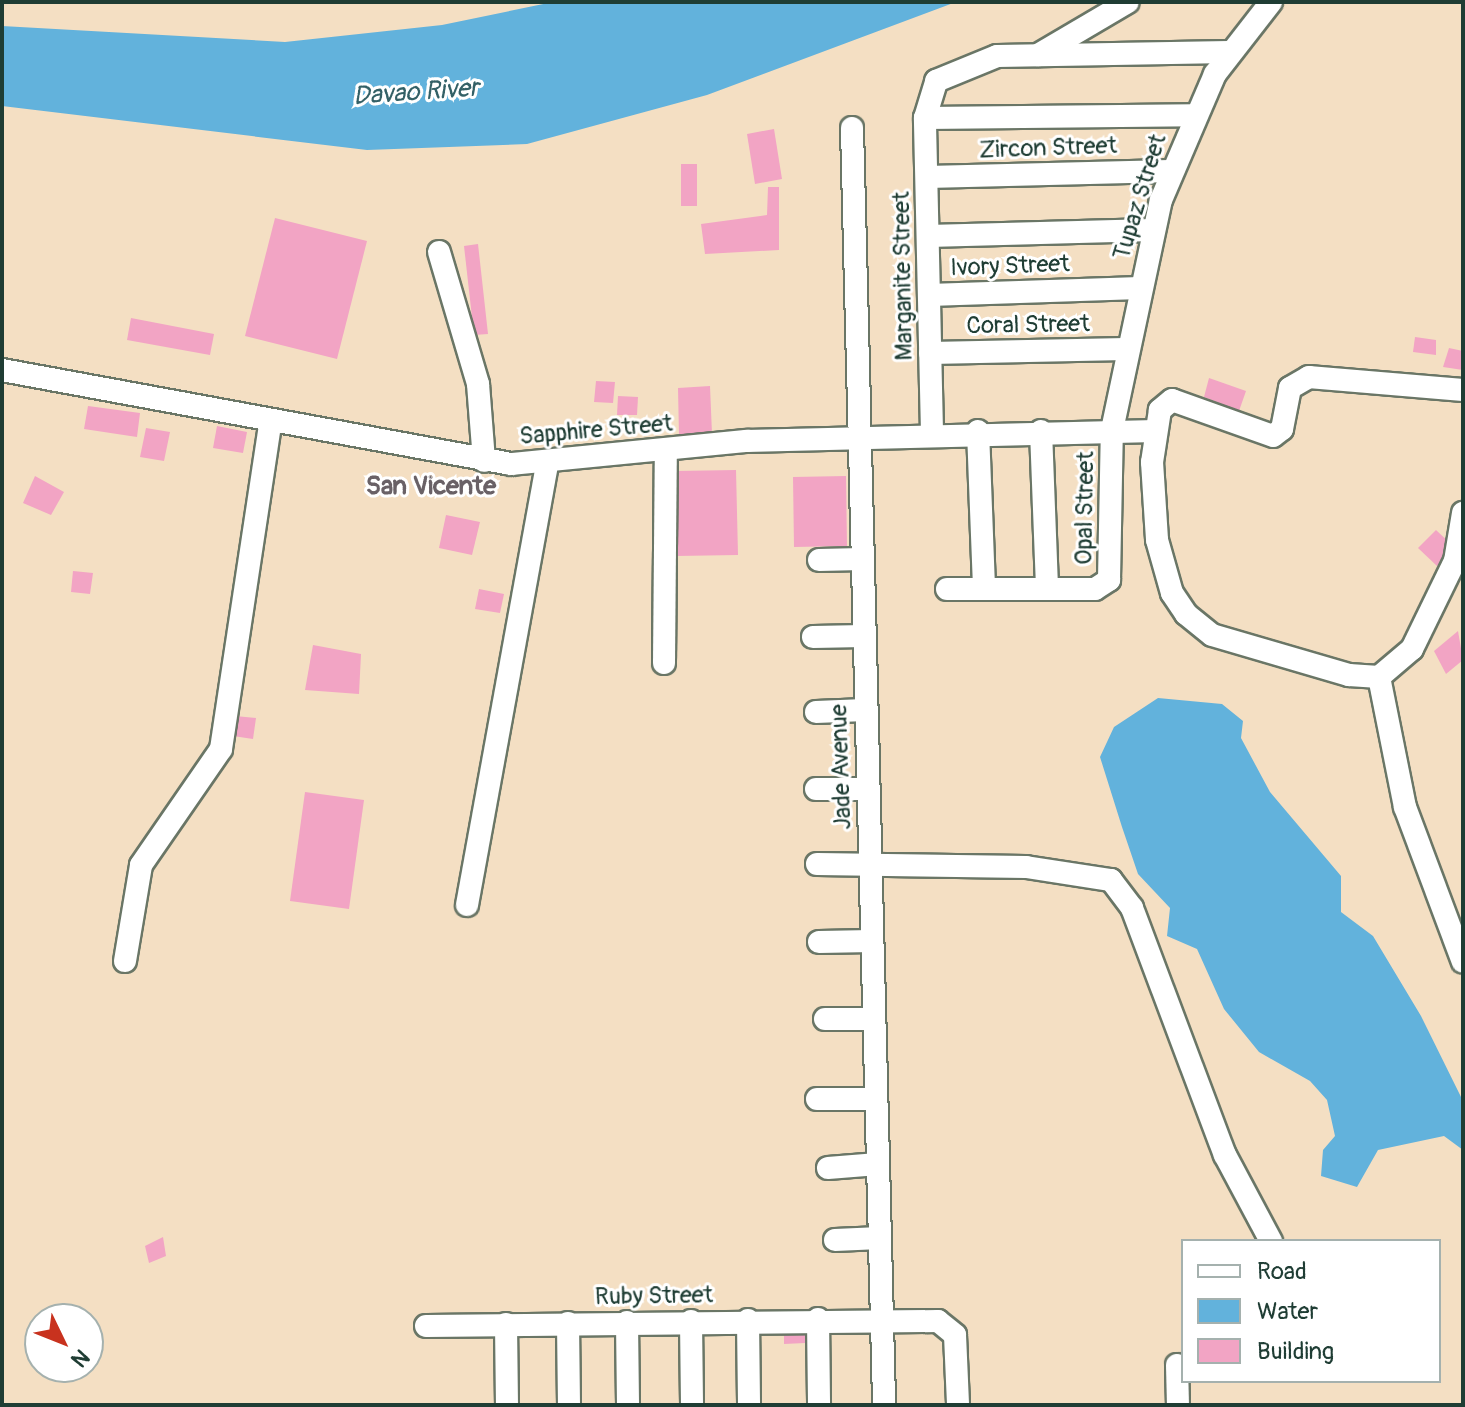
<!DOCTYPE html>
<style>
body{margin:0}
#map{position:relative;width:1465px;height:1407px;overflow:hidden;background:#f4dfc3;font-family:Pangolin,sans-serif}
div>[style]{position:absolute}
.water>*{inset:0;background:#62b2dc}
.building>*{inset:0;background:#f2a4c4}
.roads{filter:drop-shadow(2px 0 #6a7666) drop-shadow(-2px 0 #6a7666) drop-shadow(0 2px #6a7666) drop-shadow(0 -2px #6a7666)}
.minor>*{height:22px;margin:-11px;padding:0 11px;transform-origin:11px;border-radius:11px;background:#fff}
span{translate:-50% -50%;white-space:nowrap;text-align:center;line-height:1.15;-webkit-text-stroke:6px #fff;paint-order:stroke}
.street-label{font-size:24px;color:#1f3d34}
.water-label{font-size:26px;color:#336066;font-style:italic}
.neighbourhood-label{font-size:26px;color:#696166;font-weight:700}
.frame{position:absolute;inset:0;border:4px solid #1f3d34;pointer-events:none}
.legend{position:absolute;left:1181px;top:1239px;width:260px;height:144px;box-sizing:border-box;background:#fff;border:2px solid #a5b1ae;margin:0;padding:10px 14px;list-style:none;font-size:24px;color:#1f3d34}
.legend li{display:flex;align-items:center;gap:16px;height:40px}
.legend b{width:40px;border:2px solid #a5b1ae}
.north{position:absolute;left:24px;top:1303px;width:80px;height:80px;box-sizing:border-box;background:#fff;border:2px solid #a5b1ae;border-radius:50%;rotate:133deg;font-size:22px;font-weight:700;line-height:32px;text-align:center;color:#1f3d34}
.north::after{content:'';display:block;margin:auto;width:28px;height:36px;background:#c8321e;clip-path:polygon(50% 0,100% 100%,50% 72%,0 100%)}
</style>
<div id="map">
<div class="water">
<div style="clip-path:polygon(553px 2px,956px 2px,707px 95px,527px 144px,367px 150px,2px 106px,2px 26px,285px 42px,442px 25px)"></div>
<div style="clip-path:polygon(1158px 698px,1222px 704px,1243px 721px,1241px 738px,1270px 792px,1341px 876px,1341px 912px,1373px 936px,1421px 1016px,1463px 1101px,1463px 1150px,1444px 1136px,1378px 1150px,1357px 1187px,1321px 1176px,1323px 1150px,1335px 1136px,1327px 1100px,1310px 1081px,1259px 1052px,1224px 1009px,1197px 949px,1167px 936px,1170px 908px,1138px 874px,1122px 827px,1100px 757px,1114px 727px)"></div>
</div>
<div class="building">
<div style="clip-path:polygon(774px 129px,782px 179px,755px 184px,747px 134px)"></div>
<div style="clip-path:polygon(681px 164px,697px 164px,697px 206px,681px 206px)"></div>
<div style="clip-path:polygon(768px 187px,779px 187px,779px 250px,705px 254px,701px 224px,767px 215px)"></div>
<div style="clip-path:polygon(275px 218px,367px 241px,337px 359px,245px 336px)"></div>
<div style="clip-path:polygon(478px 244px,488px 334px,474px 335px,464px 246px)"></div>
<div style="clip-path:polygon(131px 318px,214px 334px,210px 355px,127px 340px)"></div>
<div style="clip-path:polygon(1415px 337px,1436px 340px,1436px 355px,1413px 352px)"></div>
<div style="clip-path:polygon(1449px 348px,1463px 351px,1463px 370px,1443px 367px)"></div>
<div style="clip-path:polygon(1209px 378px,1246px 391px,1239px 411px,1204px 397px)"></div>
<div style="clip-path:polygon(596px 381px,615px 382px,613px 403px,594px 402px)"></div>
<div style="clip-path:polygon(710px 386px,712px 434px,679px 436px,678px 388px)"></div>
<div style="clip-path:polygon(618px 396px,638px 397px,637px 415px,617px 415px)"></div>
<div style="clip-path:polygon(88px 406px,140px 413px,137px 437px,84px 429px)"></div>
<div style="clip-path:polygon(217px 426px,247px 432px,243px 453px,213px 448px)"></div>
<div style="clip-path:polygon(146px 428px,170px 432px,164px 461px,140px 457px)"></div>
<div style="clip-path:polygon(736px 470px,738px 555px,676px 556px,675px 471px)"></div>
<div style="clip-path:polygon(35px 476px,64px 492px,51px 515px,23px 503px)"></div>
<div style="clip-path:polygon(846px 476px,847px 546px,794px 547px,793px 477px)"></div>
<div style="clip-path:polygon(446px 515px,480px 522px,472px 555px,439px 548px)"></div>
<div style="clip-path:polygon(1436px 530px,1454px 547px,1437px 566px,1418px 548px)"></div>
<div style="clip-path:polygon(73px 571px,93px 573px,90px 594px,71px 592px)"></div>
<div style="clip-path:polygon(479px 589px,504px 594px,500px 613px,475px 609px)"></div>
<div style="clip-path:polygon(1458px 631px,1463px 660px,1446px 674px,1434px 651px)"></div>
<div style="clip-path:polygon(313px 645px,361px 654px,359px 694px,305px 690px)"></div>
<div style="clip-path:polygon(235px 716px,256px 718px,253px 739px,233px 736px)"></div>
<div style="clip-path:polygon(305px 792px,364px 800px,349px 909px,290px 901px)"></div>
<div style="clip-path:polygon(163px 1237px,166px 1256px,149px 1263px,145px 1246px)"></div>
<div style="clip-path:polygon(805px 1325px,805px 1343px,784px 1344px,784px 1326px)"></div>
</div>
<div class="roads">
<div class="minor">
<div style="left:1038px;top:55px;width:104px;rotate:-30.5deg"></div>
<div style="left:925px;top:118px;width:269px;rotate:-0.6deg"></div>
<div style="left:852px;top:128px;width:1277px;rotate:88.56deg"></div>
<div style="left:927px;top:177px;width:243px;rotate:-1.4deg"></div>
<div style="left:928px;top:236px;width:225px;rotate:-1.5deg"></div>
<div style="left:439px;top:252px;width:138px;rotate:73.5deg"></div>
<div style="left:478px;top:384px;width:77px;rotate:85.5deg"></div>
<div style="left:929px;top:295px;width:211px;rotate:-1.9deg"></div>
<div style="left:930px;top:353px;width:196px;rotate:-1.2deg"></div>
<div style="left:2px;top:370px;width:518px;rotate:10.46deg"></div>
<div style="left:511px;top:464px;width:237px;rotate:-5.6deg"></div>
<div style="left:747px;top:441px;width:408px;rotate:-1.4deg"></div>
<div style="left:1463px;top:390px;width:155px;rotate:-175.2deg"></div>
<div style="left:1309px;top:377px;width:22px;rotate:150deg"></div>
<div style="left:1290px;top:388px;width:42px;rotate:101deg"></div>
<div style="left:1282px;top:429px;width:11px;rotate:142deg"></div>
<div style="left:1273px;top:436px;width:107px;rotate:-160.4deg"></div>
<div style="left:1172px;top:400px;width:16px;rotate:140deg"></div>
<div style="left:1160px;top:410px;width:53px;rotate:98.7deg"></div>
<div style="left:1152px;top:462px;width:78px;rotate:86.3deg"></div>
<div style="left:1157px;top:540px;width:55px;rotate:74.2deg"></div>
<div style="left:1172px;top:593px;width:25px;rotate:56deg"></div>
<div style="left:1186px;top:614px;width:33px;rotate:39deg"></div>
<div style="left:1212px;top:635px;width:143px;rotate:16.3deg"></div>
<div style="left:1349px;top:675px;width:30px;rotate:4deg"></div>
<div style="left:1379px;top:677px;width:43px;rotate:-40.3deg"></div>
<div style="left:1412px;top:649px;width:98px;rotate:-64deg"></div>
<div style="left:1455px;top:561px;width:49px;rotate:-80.5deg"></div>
<div style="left:978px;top:431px;width:158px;rotate:87.8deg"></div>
<div style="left:1041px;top:431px;width:158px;rotate:87.8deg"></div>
<div style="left:932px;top:432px;width:314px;rotate:-91.3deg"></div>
<div style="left:925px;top:118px;width:39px;rotate:-73deg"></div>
<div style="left:936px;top:81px;width:66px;rotate:-22.3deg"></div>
<div style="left:997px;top:56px;width:232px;rotate:-1deg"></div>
<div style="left:819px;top:560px;width:43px;rotate:-1.3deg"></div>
<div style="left:947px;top:589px;width:148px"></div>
<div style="left:1095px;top:589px;width:17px;rotate:-33deg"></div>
<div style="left:1109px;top:580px;width:150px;rotate:-88.9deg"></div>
<div style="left:1112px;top:430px;width:235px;rotate:-78deg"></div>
<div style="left:1161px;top:200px;width:137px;rotate:-66.8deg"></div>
<div style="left:1215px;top:74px;width:91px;rotate:-52.1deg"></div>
<div style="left:813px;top:637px;width:51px;rotate:-1.1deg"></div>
<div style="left:664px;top:663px;width:213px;rotate:-89.5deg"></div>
<div style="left:1379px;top:677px;width:133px;rotate:78.7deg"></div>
<div style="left:1405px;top:807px;width:165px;rotate:69.5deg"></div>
<div style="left:816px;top:712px;width:49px;rotate:-2.3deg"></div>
<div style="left:816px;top:789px;width:52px"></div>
<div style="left:817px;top:864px;width:209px;rotate:0.8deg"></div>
<div style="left:1026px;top:867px;width:86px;rotate:8.7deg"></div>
<div style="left:1111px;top:880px;width:35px;rotate:53deg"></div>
<div style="left:1132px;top:908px;width:264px;rotate:69.4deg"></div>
<div style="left:1225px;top:1155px;width:98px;rotate:61.9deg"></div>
<div style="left:467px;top:905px;width:447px;rotate:-79.7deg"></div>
<div style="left:819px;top:942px;width:53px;rotate:-1.1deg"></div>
<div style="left:125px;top:961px;width:97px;rotate:-80.5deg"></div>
<div style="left:141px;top:865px;width:141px;rotate:-55.4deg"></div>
<div style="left:221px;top:749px;width:329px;rotate:-81.4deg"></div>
<div style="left:825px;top:1019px;width:49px"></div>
<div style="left:817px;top:1099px;width:59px"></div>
<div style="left:828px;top:1168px;width:50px;rotate:-4.6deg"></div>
<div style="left:835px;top:1240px;width:45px;rotate:-2.5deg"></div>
<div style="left:818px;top:1319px;width:86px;rotate:89.3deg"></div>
<div style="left:748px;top:1320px;width:85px;rotate:89.3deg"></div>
<div style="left:691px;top:1321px;width:84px;rotate:89.3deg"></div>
<div style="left:627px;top:1322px;width:83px;rotate:89.3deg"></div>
<div style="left:568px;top:1323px;width:82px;rotate:89.3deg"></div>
<div style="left:506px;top:1324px;width:81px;rotate:89.3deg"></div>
<div style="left:426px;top:1326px;width:512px;rotate:-0.56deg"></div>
<div style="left:938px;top:1321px;width:22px;rotate:39deg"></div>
<div style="left:955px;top:1335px;width:70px;rotate:87.5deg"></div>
<div style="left:1177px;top:1365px;width:40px;rotate:88.6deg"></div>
</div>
</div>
<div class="street-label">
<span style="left:1048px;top:148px;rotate:-2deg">Zircon Street</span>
<span style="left:1140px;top:197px;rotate:-73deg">Tupaz Street</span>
<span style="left:1010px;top:266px;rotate:-2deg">Ivory Street</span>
<span style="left:903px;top:276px;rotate:-91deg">Marganite Street</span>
<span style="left:1028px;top:325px;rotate:-1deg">Coral Street</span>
<span style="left:596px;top:430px;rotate:-5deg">Sapphire Street</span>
<span style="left:1085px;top:508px;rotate:-89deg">Opal Street</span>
<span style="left:841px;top:767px;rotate:-92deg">Jade Avenue</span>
<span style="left:654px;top:1296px;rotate:-1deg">Ruby Street</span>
</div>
<div class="water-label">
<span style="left:416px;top:93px;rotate:-4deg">Davao River</span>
</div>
<div class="neighbourhood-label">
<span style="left:431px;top:487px">San Vicente</span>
</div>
<div class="frame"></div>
<ul class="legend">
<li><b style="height:10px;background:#fff"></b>Road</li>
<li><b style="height:22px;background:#62b2dc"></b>Water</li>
<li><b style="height:22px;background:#f2a4c4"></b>Building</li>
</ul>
<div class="north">N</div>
</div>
